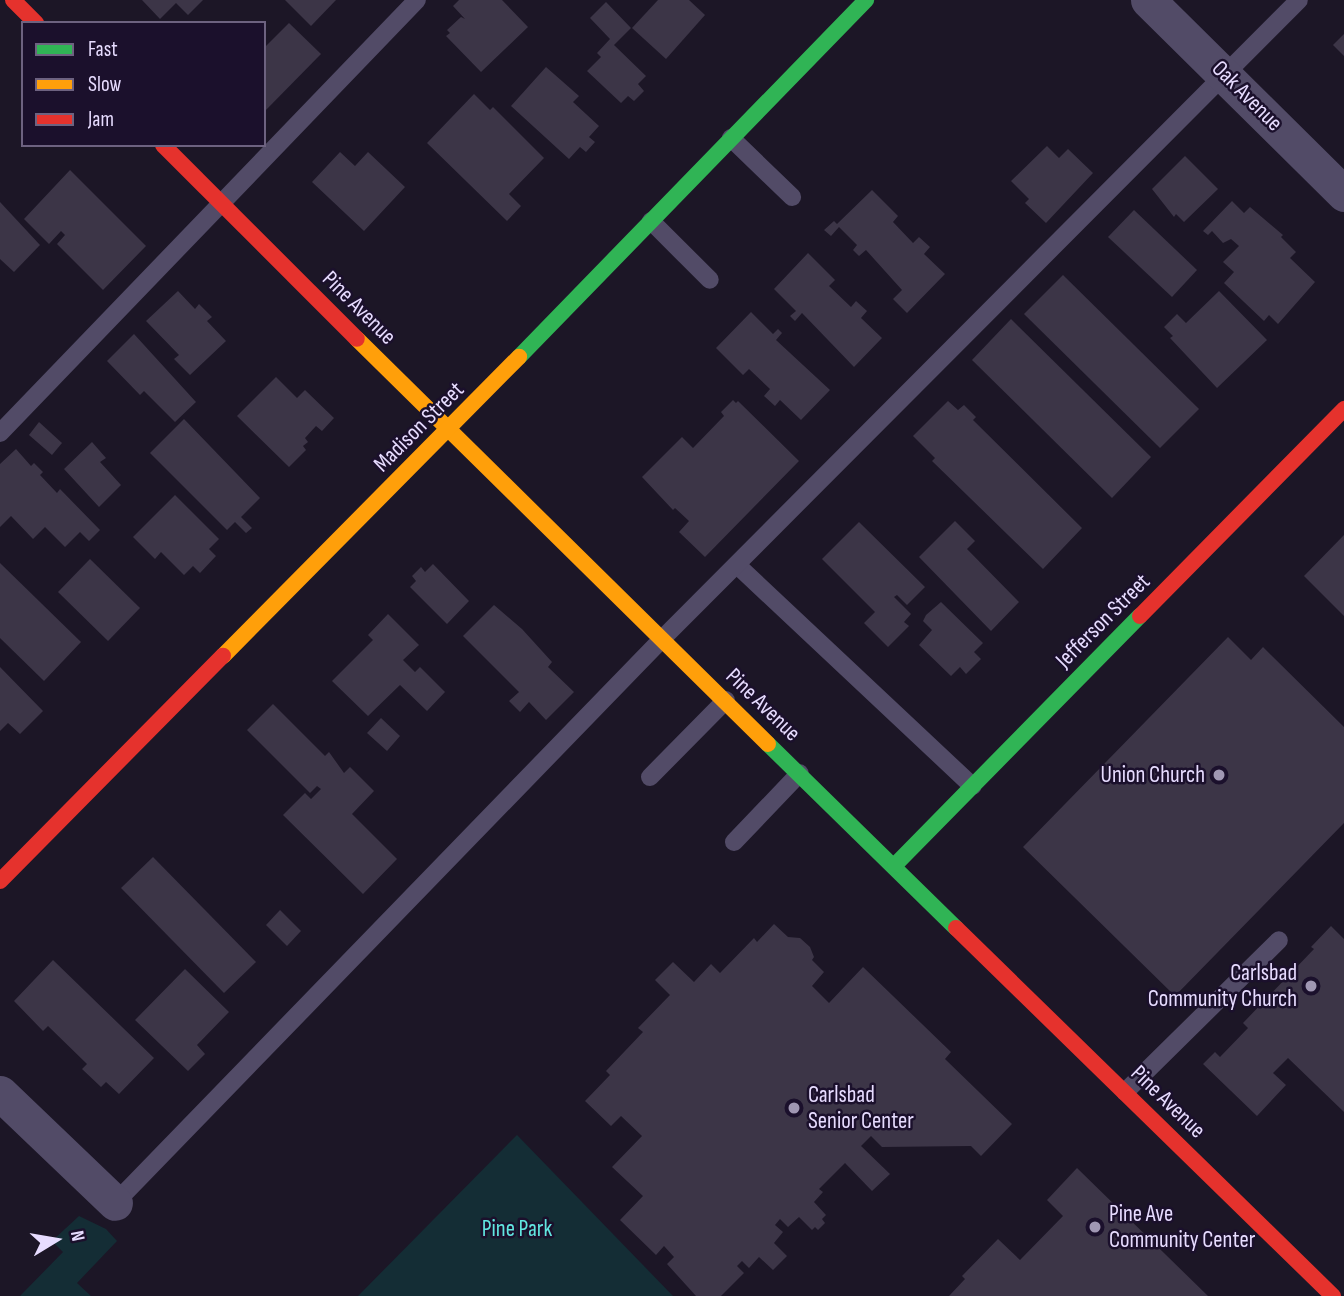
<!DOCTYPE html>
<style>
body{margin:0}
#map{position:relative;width:1344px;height:1296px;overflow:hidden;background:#1c1626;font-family:"Sofia Sans Condensed",sans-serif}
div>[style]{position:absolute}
.green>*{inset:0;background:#142d35}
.building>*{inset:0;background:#3c3547}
.lane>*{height:18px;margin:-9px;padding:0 9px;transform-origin:9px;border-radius:9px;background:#524b67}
.street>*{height:35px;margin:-17.5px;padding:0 17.5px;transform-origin:17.5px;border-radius:17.5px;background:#524b67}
.fast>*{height:16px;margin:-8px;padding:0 8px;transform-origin:8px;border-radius:8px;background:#30b455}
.slow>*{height:16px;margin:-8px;padding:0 8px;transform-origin:8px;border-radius:8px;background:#ff9f0a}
.jam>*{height:16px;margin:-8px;padding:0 8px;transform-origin:8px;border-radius:8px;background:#e5322d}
.dots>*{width:19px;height:19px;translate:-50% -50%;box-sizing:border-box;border:4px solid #1b102c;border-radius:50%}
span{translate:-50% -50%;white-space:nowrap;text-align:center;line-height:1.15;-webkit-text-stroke:5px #1b102c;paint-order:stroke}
.street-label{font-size:23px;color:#e7dcff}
.poi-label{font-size:23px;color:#e7dcff}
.right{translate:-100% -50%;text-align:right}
.left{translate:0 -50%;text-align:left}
.park-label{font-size:23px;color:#61e6e0}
.legend{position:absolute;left:21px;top:21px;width:245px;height:126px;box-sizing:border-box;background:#1b102c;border:2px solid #6d6280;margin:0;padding:9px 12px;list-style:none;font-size:21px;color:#e7dcff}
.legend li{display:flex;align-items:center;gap:14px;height:35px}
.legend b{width:35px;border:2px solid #6d6280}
.north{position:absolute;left:21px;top:1205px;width:70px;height:70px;-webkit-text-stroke:5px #1b102c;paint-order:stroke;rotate:79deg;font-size:19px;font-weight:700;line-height:28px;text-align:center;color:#e7dcff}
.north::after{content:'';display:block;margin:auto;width:24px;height:32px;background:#e7dcff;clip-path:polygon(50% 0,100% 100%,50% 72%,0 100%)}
</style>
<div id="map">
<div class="green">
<div style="clip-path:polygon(517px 1135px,673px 1296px,358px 1296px)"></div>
<div style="clip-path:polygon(79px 1216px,106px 1229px,117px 1241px,77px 1283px,91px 1296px,20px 1296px,63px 1252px,52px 1241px)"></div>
</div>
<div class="building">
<div style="clip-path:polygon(142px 0,203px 0,188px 15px,176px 3px,160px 19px)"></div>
<div style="clip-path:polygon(285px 0,336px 0,311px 26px)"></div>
<div style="clip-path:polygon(459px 0,502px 0,528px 27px,481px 72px,446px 36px,450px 33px,447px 30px,461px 17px,465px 19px,453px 6px)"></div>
<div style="clip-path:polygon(658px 0,689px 0,705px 15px,666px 59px,632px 28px)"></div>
<div style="clip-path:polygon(606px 2px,631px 28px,614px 45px,646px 76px,638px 84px,644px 91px,634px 101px,628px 96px,621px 103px,587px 71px,601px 57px,597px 53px,610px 39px,590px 18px)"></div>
<div style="clip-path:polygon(289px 23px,321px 54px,264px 112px,264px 48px)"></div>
<div style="clip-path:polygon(1344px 34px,1344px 56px,1333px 45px)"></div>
<div style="clip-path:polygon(546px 67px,579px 96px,573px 102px,599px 126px,589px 137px,595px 142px,586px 152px,580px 147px,569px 159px,511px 106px)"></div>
<div style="clip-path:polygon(474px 94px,490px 110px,493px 107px,544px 158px,509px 194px,521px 206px,507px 221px,427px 143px)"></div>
<div style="clip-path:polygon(1047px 146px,1059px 158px,1068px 149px,1093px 173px,1046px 223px,1025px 203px,1029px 199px,1011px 181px)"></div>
<div style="clip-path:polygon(340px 152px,355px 166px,368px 152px,405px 187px,364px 231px,312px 182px)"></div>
<div style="clip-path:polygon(1185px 156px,1218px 189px,1184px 222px,1176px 214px,1174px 217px,1152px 189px)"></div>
<div style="clip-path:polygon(70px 170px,146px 246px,103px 290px,57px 244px,65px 235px,61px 231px,49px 244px,24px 219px)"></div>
<div style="clip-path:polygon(872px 190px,898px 216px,893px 222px,913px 243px,919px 237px,930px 247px,924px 254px,945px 274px,907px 313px,893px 299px,902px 290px,866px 250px,859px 256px,853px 250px,857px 245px,839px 227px,831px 236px,824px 230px,834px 221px,837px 224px)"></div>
<div style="clip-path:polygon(1232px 201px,1244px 213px,1250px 207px,1283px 235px,1281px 237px,1296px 252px,1290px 258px,1315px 282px,1278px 324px,1269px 315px,1264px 321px,1224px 283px,1234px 272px,1223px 262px,1239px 246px,1231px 239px,1223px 243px,1212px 231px,1208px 235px,1203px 231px)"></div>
<div style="clip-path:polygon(0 202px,40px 245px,14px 272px,0 259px)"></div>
<div style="clip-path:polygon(1134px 210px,1197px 270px,1172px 297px,1108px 237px)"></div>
<div style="clip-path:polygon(808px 253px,835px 280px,829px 286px,851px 307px,856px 301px,867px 311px,861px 318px,882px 338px,854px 367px,802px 313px,795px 321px,790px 316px,796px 311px,774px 289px)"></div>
<div style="clip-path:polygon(1063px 275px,1199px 409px,1160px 448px,1024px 314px)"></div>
<div style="clip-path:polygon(178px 291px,195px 309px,199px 304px,212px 317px,207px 321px,226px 341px,190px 375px,174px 359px,179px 355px,146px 321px)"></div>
<div style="clip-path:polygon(1219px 291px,1267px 340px,1217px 388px,1170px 338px,1173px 336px,1164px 327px,1177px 314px,1186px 323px)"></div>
<div style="clip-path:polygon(751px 312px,773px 334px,778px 329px,782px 333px,776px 340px,830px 390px,801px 420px,780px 400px,775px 406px,764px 396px,770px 389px,749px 369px,743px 375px,716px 348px)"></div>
<div style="clip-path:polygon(1011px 319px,1151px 457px,1112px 498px,972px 360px)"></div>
<div style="clip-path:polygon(134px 334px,196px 402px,175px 422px,144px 391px,140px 395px,107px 361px)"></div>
<div style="clip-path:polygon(276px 377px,297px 398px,305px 390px,334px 418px,322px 431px,316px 426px,305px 438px,308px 442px,303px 446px,306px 450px,289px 467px,237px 416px)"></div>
<div style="clip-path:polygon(733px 400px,736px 403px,738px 401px,799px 461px,705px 557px,679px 532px,689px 521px,675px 508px,673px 510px,642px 477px,682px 437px,693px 448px,724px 416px,721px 412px)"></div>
<div style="clip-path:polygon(948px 401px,958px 410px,964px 405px,976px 417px,973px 420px,1082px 528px,1043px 569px,932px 461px,935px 458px,913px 436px)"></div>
<div style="clip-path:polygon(184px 419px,260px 498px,241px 517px,252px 528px,246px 533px,235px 522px,227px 530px,150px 453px)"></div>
<div style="clip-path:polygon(39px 422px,62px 443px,52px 455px,29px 435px)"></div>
<div style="clip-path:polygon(92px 442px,106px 458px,100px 462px,121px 485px,99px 507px,64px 469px)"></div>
<div style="clip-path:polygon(16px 449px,31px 466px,34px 463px,43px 472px,40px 475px,57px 493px,60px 489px,100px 530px,89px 541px,80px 532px,65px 547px,45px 527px,33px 539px,11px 516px,0 527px,0 464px)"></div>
<div style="clip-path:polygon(175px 495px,219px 539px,209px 549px,216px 556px,200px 573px,193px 566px,184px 575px,161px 552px,155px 559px,133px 537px)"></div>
<div style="clip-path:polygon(955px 521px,975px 541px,967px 549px,1019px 602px,991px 631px,919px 557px)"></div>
<div style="clip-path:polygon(859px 522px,925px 587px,907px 605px,897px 595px,894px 597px,911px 614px,904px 622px,909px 626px,888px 647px,864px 623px,875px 612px,822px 559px)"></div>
<div style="clip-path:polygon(1344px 535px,1344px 616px,1304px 576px)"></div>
<div style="clip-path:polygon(90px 559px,140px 608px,108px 641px,58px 592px)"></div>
<div style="clip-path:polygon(0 563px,81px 642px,44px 681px,0 638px)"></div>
<div style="clip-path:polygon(433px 564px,469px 601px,447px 624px,410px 587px,416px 581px,412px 576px,421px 567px,425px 572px)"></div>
<div style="clip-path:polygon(941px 602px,983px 643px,974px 652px,981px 659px,966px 674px,960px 667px,951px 676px,919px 645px,932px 630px,923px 621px,926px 615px)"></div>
<div style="clip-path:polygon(494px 605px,522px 629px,552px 662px,548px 667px,574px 692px,546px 720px,529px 702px,520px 712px,509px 701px,519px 692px,463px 636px)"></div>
<div style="clip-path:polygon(388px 614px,419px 645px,403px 660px,415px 672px,420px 667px,445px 692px,427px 711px,400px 685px,368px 716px,332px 681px,373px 640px,368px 635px)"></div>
<div style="clip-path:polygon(1228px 637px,1251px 660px,1263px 647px,1344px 727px,1344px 823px,1175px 996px,1023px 847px)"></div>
<div style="clip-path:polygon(0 667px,43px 711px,20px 734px,8px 723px,0 731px)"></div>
<div style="clip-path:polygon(273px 704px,325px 756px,329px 752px,344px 773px,350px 767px,374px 791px,352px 814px,397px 859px,363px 894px,283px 815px,305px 793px,311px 799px,321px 789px,317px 786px,310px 793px,247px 730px)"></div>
<div style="clip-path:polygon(381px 718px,400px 736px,387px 751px,367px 733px)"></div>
<div style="clip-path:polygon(153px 857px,256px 962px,224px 993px,121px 888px)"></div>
<div style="clip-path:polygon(280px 910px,301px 931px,287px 946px,266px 925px)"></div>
<div style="clip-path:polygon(774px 924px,788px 937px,800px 938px,810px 947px,814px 957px,812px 960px,824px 972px,812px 986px,829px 1003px,863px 967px,951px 1052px,945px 1059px,1012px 1124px,981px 1156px,971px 1146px,882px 1147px,871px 1136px,861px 1146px,890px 1174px,872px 1191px,845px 1163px,819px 1189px,823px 1192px,814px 1202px,826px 1215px,822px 1219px,825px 1223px,818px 1230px,815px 1227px,812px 1230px,799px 1217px,788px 1227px,780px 1219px,775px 1225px,783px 1232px,774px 1243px,787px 1256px,773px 1270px,759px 1257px,749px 1268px,742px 1261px,737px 1266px,744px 1273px,721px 1296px,696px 1296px,667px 1264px,674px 1257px,664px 1246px,656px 1255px,620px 1220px,643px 1196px,612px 1167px,642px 1136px,621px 1116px,611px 1126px,585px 1101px,610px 1075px,606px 1071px,643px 1032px,638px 1028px,670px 995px,655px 980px,673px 962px,694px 982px,711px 964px,720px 973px,754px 938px,757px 942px)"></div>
<div style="clip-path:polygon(1331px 926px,1344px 939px,1344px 1112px,1288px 1058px,1273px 1073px,1286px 1085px,1257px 1116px,1203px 1064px,1215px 1052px,1220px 1057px,1248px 1028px,1243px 1023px,1314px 949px,1311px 947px)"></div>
<div style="clip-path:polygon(53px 960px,154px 1058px,119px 1094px,106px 1082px,101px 1087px,82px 1069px,87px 1064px,48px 1026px,43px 1031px,14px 1001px)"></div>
<div style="clip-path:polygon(185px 969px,229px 1012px,197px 1045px,205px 1054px,188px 1071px,135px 1020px)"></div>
<div style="clip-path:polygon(1077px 1168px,1208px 1296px,949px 1296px,965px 1279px,962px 1276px,998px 1239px,1020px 1260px,1063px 1216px,1047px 1200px)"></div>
</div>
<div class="lane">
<div style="left:731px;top:138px;width:85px;rotate:44deg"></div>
<div style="left:651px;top:221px;width:83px;rotate:45deg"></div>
<div style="left:0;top:433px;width:601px;rotate:-46.08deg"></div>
<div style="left:737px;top:565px;width:323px;rotate:43.2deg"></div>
<div style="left:650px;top:777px;width:108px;rotate:-45.4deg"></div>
<div style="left:734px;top:842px;width:95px;rotate:-46.3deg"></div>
<div style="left:1125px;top:1092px;width:216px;rotate:-44.6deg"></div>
<div style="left:115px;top:1203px;width:786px;rotate:-45.88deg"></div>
<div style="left:662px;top:639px;width:902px;rotate:-45.09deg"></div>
</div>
<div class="street">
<div style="left:1148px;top:0;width:276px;rotate:44.7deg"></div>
<div style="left:0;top:1093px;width:159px;rotate:43.7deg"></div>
</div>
<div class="fast">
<div style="left:519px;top:357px;width:498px;rotate:-45.8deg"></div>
<div style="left:768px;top:744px;width:263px;rotate:44.4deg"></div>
<div style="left:895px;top:865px;width:349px;rotate:-45.5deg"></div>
</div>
<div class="slow">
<div style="left:357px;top:339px;width:577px;rotate:44.58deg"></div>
<div style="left:223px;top:656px;width:421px;rotate:-45.3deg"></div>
</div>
<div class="jam">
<div style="left:13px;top:0;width:33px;rotate:45deg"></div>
<div style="left:163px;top:145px;width:274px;rotate:45deg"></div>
<div style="left:1140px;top:616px;width:291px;rotate:-45.4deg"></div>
<div style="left:0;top:881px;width:317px;rotate:-45.3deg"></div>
<div style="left:956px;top:928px;width:527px;rotate:44.31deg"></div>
</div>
<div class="dots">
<div style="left:1219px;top:775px;background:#a097b3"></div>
<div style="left:1311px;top:986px;background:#a097b3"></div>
<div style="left:794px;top:1108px;background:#a097b3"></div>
<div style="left:1095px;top:1227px;background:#a097b3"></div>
</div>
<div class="street-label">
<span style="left:1247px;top:96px;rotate:45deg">Oak Avenue</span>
<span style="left:359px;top:308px;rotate:45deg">Pine Avenue</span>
<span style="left:419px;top:427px;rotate:-45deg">Madison Street</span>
<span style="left:1103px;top:621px;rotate:-45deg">Jefferson Street</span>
<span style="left:763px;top:705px;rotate:44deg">Pine Avenue</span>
<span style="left:1168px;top:1102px;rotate:44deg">Pine Avenue</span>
</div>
<div class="poi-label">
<span class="right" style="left:1205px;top:775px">Union Church</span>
<span class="right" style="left:1297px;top:986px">Carlsbad<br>Community Church</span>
<span class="left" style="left:808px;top:1108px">Carlsbad<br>Senior Center</span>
<span class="left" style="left:1109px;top:1227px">Pine Ave<br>Community Center</span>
</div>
<div class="park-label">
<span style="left:517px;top:1229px">Pine Park</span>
</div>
<ul class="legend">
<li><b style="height:9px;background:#30b455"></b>Fast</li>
<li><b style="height:9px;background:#ff9f0a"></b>Slow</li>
<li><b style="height:9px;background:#e5322d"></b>Jam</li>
</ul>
<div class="north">N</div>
</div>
